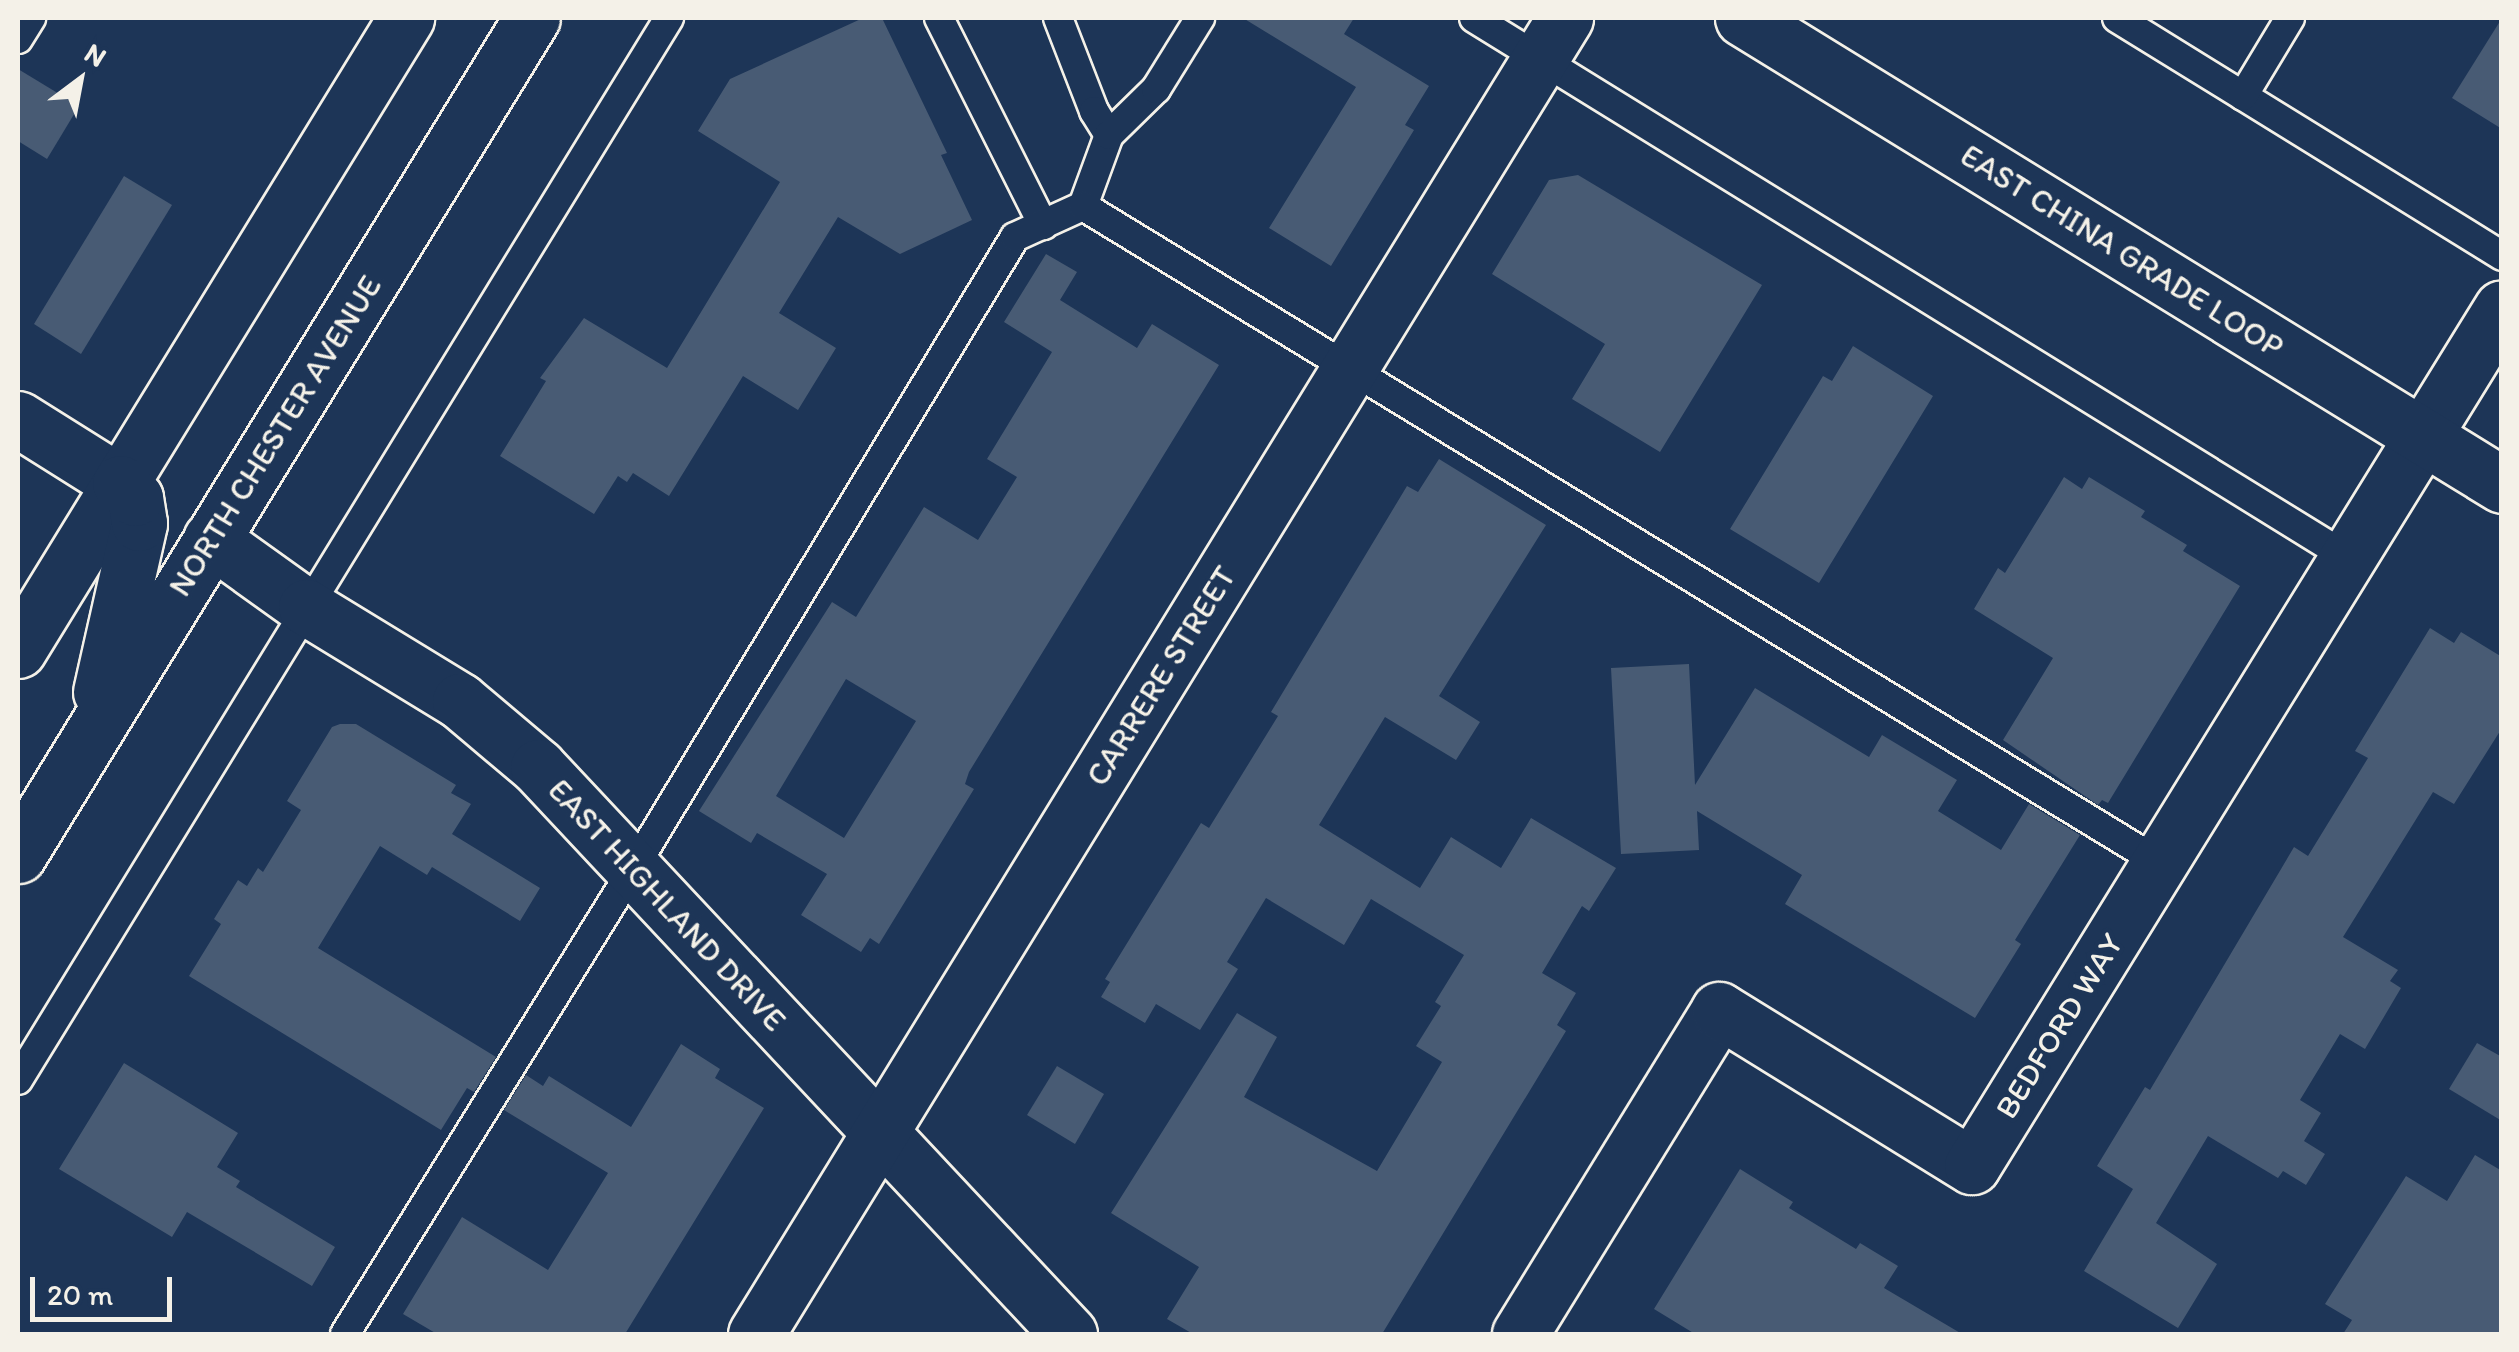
<!DOCTYPE html>
<style>
body{margin:0}
#map{position:relative;width:2519px;height:1352px;overflow:hidden;background:#1d3557;font-family:Itim,sans-serif}
div>[style]{position:absolute}
.building>*{inset:0;background:#485b74}
.roads{filter:drop-shadow(2px 0 #f4f1e8) drop-shadow(-2px 0 #f4f1e8) drop-shadow(0 2px #f4f1e8) drop-shadow(0 -2px #f4f1e8)}
.service>*{height:28px;margin:-14px;padding:0 14px;transform-origin:14px;border-radius:14px;background:#1d3557}
.minor>*{height:55px;margin:-27.5px;padding:0 27.5px;transform-origin:27.5px;border-radius:27.5px;background:#1d3557}
.secondary>*{height:55px;margin:-27.5px;padding:0 27.5px;transform-origin:27.5px;border-radius:27.5px;background:#1d3557}
span{translate:-50% -50%;white-space:nowrap;text-align:center;line-height:1.15;-webkit-text-stroke:9px #1d3557;paint-order:stroke}
.street-label{font-size:32px;color:#f4f1e8}
.frame{position:absolute;inset:0;border:20px solid #f4f1e8;pointer-events:none}
.north{position:absolute;left:30px;top:30px;width:100px;height:100px;-webkit-text-stroke:8px #1d3557;paint-order:stroke;rotate:32deg;font-size:28px;font-weight:700;line-height:40px;text-align:center;color:#f4f1e8}
.north::after{content:'';display:block;margin:auto;width:35px;height:45px;background:#f4f1e8;clip-path:polygon(50% 0,100% 100%,50% 72%,0 100%)}
.scale{position:absolute;left:30px;top:1277px;width:142px;height:45px;box-sizing:border-box;border:5px solid #f4f1e8;border-top:0;padding-left:12px;font-size:30px;line-height:35px;white-space:nowrap;color:#f4f1e8;-webkit-text-stroke:8px #1d3557;paint-order:stroke}
</style>
<div id="map">
<div class="building">
<div style="clip-path:polygon(863px 18px,882px 18px,947px 153px,941px 155px,972px 220px,900px 254px,838px 217px,779px 313px,836px 348px,798px 410px,743px 376px,669px 496px,633px 473px,627px 482px,618px 476px,594px 514px,500px 456px,546px 381px,540px 378px,584px 318px,667px 368px,780px 182px,698px 131px,730px 79px)"></div>
<div style="clip-path:polygon(1243px 18px,1354px 18px,1344px 34px,1429px 86px,1405px 125px,1414px 130px,1331px 266px,1269px 228px,1356px 87px)"></div>
<div style="clip-path:polygon(2502px 18px,2502px 129px,2452px 98px)"></div>
<div style="clip-path:polygon(18px 69px,79px 106px,47px 159px,18px 141px)"></div>
<div style="clip-path:polygon(1578px 175px,1762px 285px,1660px 452px,1572px 399px,1605px 344px,1492px 274px,1549px 180px)"></div>
<div style="clip-path:polygon(124px 176px,172px 205px,81px 354px,34px 324px)"></div>
<div style="clip-path:polygon(evenodd,1046px 254px,1077px 272px,1060px 300px,1137px 348px,1152px 324px,1219px 365px,969px 772px,965px 784px,974px 789px,879px 944px,870px 938px,861px 952px,801px 915px,827px 874px,757px 833px,751px 843px,699px 811px,832px 602px,856px 617px,924px 507px,978px 540px,1017px 477px,987px 459px,1052px 352px,1004px 322px,1046px 254px,846px 679px,916px 721px,844px 838px,776px 796px,846px 679px)"></div>
<div style="clip-path:polygon(1853px 346px,1933px 396px,1819px 583px,1730px 529px,1823px 376px,1832px 381px)"></div>
<div style="clip-path:polygon(1439px 459px,1546px 525px,1439px 696px,1480px 722px,1456px 760px,1385px 717px,1319px 825px,1420px 888px,1451px 837px,1501px 868px,1531px 818px,1616px 868px,1589px 911px,1582px 906px,1542px 973px,1576px 993px,1557px 1025px,1566px 1031px,1382px 1334px,1193px 1334px,1167px 1319px,1199px 1267px,1111px 1213px,1237px 1013px,1277px 1037px,1244px 1097px,1377px 1171px,1442px 1062px,1416px 1046px,1441px 1006px,1435px 1002px,1464px 955px,1371px 899px,1344px 945px,1266px 898px,1227px 962px,1238px 969px,1200px 1030px,1156px 1004px,1145px 1023px,1101px 997px,1110px 982px,1105px 979px,1201px 823px,1209px 828px,1278px 716px,1271px 712px,1407px 486px,1418px 492px)"></div>
<div style="clip-path:polygon(2064px 477px,2082px 489px,2089px 477px,2145px 511px,2141px 517px,2187px 545px,2183px 551px,2240px 586px,2108px 803px,2102px 800px,2098px 805px,2003px 740px,2053px 658px,1974px 609px,1998px 568px,2005px 573px)"></div>
<div style="clip-path:polygon(2430px 628px,2454px 643px,2461px 632px,2502px 657px,2502px 728px,2454px 804px,2433px 792px,2343px 937px,2398px 970px,2390px 981px,2401px 988px,2365px 1049px,2340px 1034px,2300px 1100px,2321px 1113px,2304px 1141px,2325px 1154px,2306px 1185px,2283px 1171px,2278px 1178px,2208px 1136px,2156px 1223px,2217px 1264px,2178px 1328px,2084px 1271px,2133px 1189px,2097px 1166px,2145px 1087px,2150px 1090px,2294px 847px,2308px 856px,2368px 758px,2355px 751px)"></div>
<div style="clip-path:polygon(1689px 664px,1695px 785px,1755px 688px,1869px 757px,1882px 735px,1957px 780px,1938px 811px,2001px 850px,2029px 804px,2080px 835px,2015px 940px,2021px 944px,1975px 1018px,1785px 904px,1802px 875px,1697px 811px,1699px 850px,1621px 854px,1611px 668px)"></div>
<div style="clip-path:polygon(340px 724px,356px 724px,456px 785px,451px 793px,471px 804px,452px 834px,540px 888px,520px 921px,432px 867px,427px 875px,380px 846px,318px 948px,496px 1057px,474px 1092px,467px 1088px,441px 1130px,189px 976px,221px 924px,214px 919px,238px 880px,247px 886px,258px 868px,263px 872px,301px 810px,287px 801px,332px 727px)"></div>
<div style="clip-path:polygon(2477px 1043px,2502px 1057px,2502px 1121px,2449px 1089px)"></div>
<div style="clip-path:polygon(681px 1044px,720px 1069px,715px 1078px,764px 1108px,625px 1334px,437px 1334px,403px 1314px,462px 1217px,548px 1270px,608px 1173px,504px 1110px,526px 1075px,543px 1086px,549px 1076px,631px 1127px)"></div>
<div style="clip-path:polygon(124px 1063px,238px 1133px,217px 1167px,240px 1181px,236px 1187px,335px 1247px,312px 1286px,187px 1212px,172px 1237px,59px 1169px)"></div>
<div style="clip-path:polygon(1057px 1066px,1104px 1094px,1075px 1144px,1027px 1115px)"></div>
<div style="clip-path:polygon(2475px 1155px,2502px 1171px,2502px 1334px,2343px 1334px,2352px 1320px,2325px 1304px,2406px 1176px,2447px 1201px)"></div>
<div style="clip-path:polygon(1740px 1169px,1793px 1202px,1789px 1208px,1856px 1249px,1860px 1243px,1898px 1266px,1884px 1288px,1962px 1334px,1695px 1334px,1654px 1309px)"></div>
</div>
<div class="roads">
<div class="service">
<div style="left:939px;top:18px;width:232px;rotate:63.3deg"></div>
<div style="left:1058px;top:18px;width:100px;rotate:68.8deg"></div>
<div style="left:1094px;top:111px;width:28px;rotate:58deg"></div>
<div style="left:1109px;top:135px;width:76px;rotate:110.1deg"></div>
<div style="left:1474px;top:18px;width:1026px;rotate:31.69deg"></div>
<div style="left:2117px;top:18px;width:453px;rotate:31.7deg"></div>
<div style="left:18px;top:39px;width:25px;rotate:-58deg"></div>
<div style="left:2243px;top:96px;width:91px;rotate:-58.9deg"></div>
<div style="left:1109px;top:135px;width:66px;rotate:-44.4deg"></div>
<div style="left:1156px;top:89px;width:84px;rotate:-58.2deg"></div>
<div style="left:18px;top:1080px;width:1246px;rotate:-58.49deg"></div>
<div style="left:345px;top:1334px;width:547px;rotate:-58.23deg"></div>
<div style="left:633px;top:869px;width:738px;rotate:-58.85deg"></div>
<div style="left:1015px;top:237px;width:75px;rotate:-24.5deg"></div>
<div style="left:1083px;top:206px;width:1262px;rotate:31.38deg"></div>
</div>
<div class="minor">
<div style="left:18px;top:419px;width:120px;rotate:32.1deg"></div>
<div style="left:211px;top:539px;width:117px;rotate:35.6deg"></div>
<div style="left:306px;top:607px;width:180px;rotate:31.4deg"></div>
<div style="left:460px;top:701px;width:102px;rotate:40.2deg"></div>
<div style="left:538px;top:767px;width:777px;rotate:46.88deg"></div>
<div style="left:756px;top:1334px;width:1545px;rotate:-58.42deg"></div>
<div style="left:1520px;top:1334px;width:380px;rotate:-58.4deg"></div>
<div style="left:1719px;top:1010px;width:297px;rotate:31.7deg"></div>
<div style="left:1972px;top:1166px;width:1008px;rotate:-58.3deg"></div>
</div>
<div class="secondary">
<div style="left:1743px;top:18px;width:891px;rotate:31.6deg"></div>
<div style="left:18px;top:650px;width:742px;rotate:-58.45deg"></div>
<div style="left:101px;top:692px;width:173px;rotate:-77.3deg"></div>
<div style="left:139px;top:523px;width:25px;rotate:-99deg"></div>
<div style="left:135px;top:498px;width:21px;rotate:-135deg"></div>
<div style="left:18px;top:855px;width:982px;rotate:-58.45deg"></div>
</div>
</div>
<div class="street-label">
<span style="left:2122px;top:251px;rotate:32deg">EAST CHINA GRADE LOOP</span>
<span style="left:275px;top:436px;rotate:-58deg">NORTH CHESTER AVENUE</span>
<span style="left:1161px;top:676px;rotate:-58deg">CARRERE STREET</span>
<span style="left:667px;top:905px;rotate:47deg">EAST HIGHLAND DRIVE</span>
<span style="left:2059px;top:1026px;rotate:-58deg">BEDFORD WAY</span>
</div>
<div class="frame"></div>
<div class="north">N</div>
<div class="scale">20 m</div>
</div>
